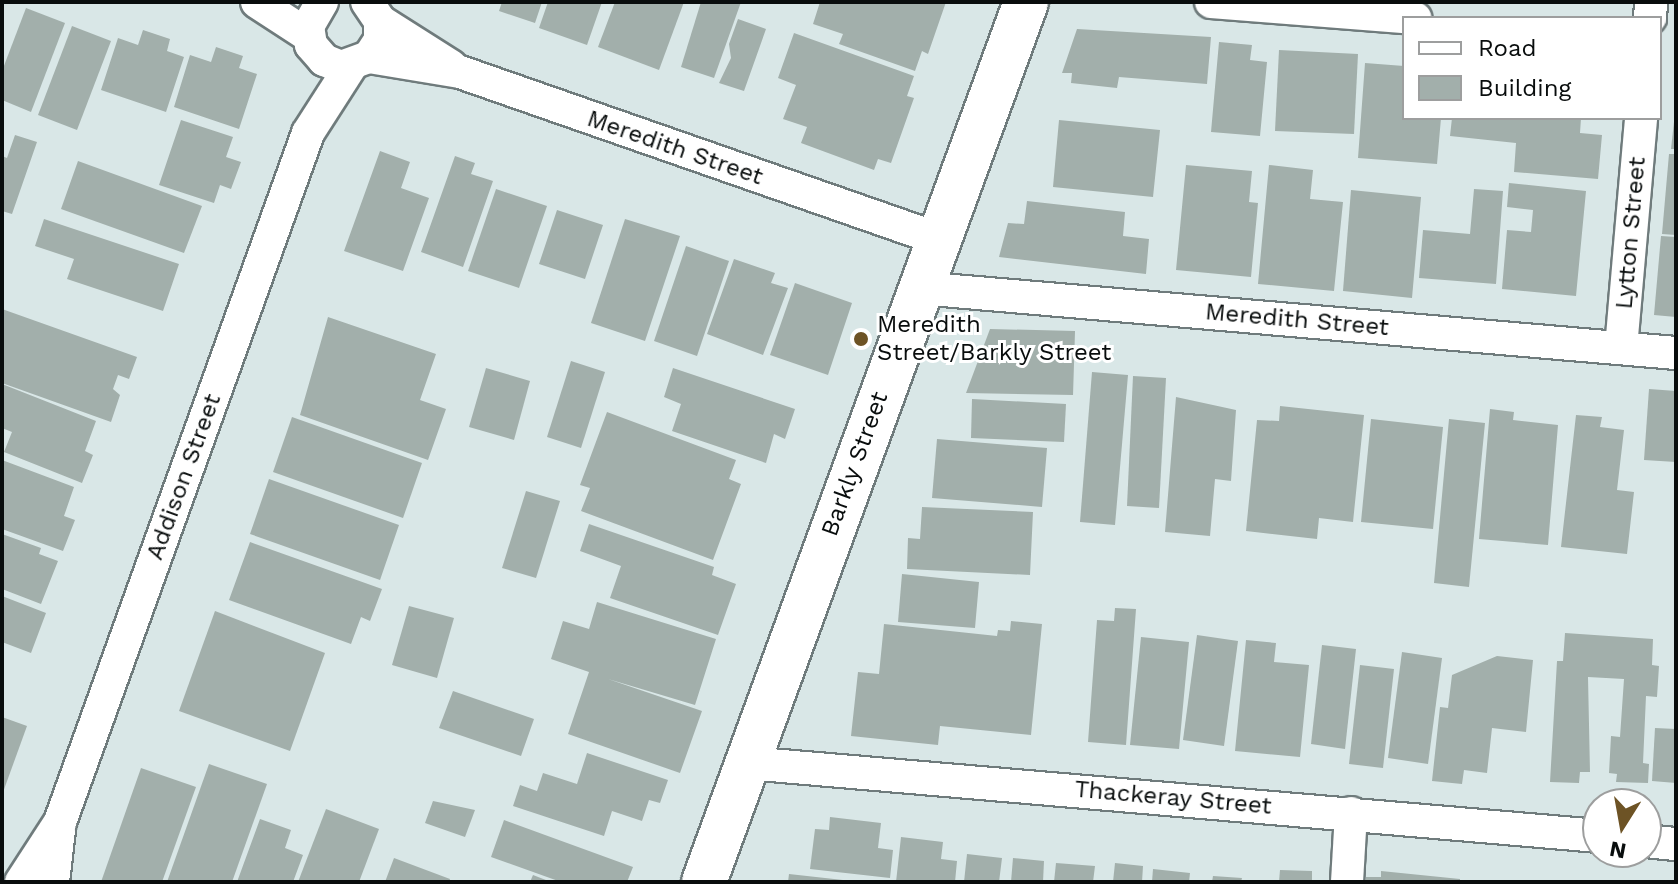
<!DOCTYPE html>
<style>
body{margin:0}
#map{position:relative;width:1678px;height:884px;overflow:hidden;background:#d9e7e7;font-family:"Work Sans",sans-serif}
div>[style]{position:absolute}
.building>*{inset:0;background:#a2afab}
.roads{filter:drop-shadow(2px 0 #6f7b7c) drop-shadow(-2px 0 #6f7b7c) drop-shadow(0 2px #6f7b7c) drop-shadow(0 -2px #6f7b7c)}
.street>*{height:32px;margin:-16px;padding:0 16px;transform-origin:16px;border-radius:16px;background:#fff}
.secondary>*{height:44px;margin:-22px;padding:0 22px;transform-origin:22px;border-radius:22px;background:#fff}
.dots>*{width:22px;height:22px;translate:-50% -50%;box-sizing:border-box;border:4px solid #fff;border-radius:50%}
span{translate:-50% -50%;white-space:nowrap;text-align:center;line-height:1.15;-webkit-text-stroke:6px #fff;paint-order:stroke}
.street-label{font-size:24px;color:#090d0d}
.poi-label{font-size:24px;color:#090d0d}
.left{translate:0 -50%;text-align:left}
.frame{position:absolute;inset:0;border:4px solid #090d0d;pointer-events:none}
.legend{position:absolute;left:1402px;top:16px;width:260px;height:104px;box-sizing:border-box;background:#fff;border:2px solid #9d9e9e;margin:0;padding:10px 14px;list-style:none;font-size:24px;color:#090d0d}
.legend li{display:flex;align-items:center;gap:16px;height:40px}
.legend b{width:40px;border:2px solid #9d9e9e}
.north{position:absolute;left:1582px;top:788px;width:80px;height:80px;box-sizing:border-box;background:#fff;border:2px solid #9d9e9e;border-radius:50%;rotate:191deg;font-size:22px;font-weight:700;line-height:32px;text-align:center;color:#090d0d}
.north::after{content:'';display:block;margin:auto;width:28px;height:36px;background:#6d5325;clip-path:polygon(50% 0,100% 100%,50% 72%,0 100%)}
</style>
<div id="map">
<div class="building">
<div style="clip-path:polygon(502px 2px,542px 2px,535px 23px,499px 11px)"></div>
<div style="clip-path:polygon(548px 2px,602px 2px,587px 45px,539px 28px)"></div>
<div style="clip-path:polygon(615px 2px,684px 2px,659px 70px,598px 47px)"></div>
<div style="clip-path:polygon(701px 2px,741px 2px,714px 78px,681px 67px)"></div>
<div style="clip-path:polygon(820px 2px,946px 2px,928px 54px,922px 51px,915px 71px,839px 44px,843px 34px,813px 24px)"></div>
<div style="clip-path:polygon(26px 8px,65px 23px,31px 112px,2px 100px,2px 71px)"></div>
<div style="clip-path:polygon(738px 19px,766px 29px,744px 91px,719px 83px,731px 58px,729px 44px)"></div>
<div style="clip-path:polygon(72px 26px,111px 41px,77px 130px,38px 115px)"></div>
<div style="clip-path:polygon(1077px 29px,1211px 37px,1207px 84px,1119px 77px,1117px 88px,1071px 83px,1072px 73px,1062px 73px)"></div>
<div style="clip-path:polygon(143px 30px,170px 39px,167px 51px,184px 57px,166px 112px,101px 90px,118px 38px,138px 45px)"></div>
<div style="clip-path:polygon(794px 33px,914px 76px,907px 96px,914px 98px,891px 163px,878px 159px,874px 170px,801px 143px,807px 127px,783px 119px,796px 85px,778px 78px)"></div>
<div style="clip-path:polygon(1219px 42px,1252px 45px,1250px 60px,1267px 62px,1260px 136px,1211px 132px)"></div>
<div style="clip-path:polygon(216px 47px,243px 56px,239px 68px,257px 74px,239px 129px,174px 107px,190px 55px,211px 62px)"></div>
<div style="clip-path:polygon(1279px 50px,1358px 54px,1354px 134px,1275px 131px)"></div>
<div style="clip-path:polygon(1365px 63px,1404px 66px,1404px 118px,1441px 118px,1437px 164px,1358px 158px)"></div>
<div style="clip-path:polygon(1452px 118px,1581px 118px,1580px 133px,1602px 135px,1598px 179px,1514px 172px,1516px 143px,1450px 136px)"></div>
<div style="clip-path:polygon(181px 120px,233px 137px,226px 157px,241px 162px,231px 189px,220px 185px,214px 203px,159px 185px)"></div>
<div style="clip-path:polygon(1059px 120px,1160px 130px,1153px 197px,1053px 187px)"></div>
<div style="clip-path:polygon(1674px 122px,1676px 122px,1676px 149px,1671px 149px)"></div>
<div style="clip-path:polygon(15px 135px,37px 142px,12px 214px,2px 211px,2px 156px,7px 158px)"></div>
<div style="clip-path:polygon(380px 151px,410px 162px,401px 188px,429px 198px,403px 271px,344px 251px)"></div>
<div style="clip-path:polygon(1669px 154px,1676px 154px,1676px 235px,1662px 234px)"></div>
<div style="clip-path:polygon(455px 156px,475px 163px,471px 174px,493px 181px,463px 267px,421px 252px)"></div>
<div style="clip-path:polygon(78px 161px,202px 206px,184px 253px,61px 209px)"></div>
<div style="clip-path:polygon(1186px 165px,1252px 171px,1249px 202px,1258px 203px,1251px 277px,1176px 270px)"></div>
<div style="clip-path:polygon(1269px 165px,1313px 170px,1310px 199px,1343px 202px,1334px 291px,1258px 284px)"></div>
<div style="clip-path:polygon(1509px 183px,1586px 191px,1576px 296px,1502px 289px,1507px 230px,1531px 232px,1533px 210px,1507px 207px)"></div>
<div style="clip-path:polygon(496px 189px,547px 206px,519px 288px,468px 271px)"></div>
<div style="clip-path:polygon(1474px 189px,1503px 191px,1496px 284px,1419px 278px,1423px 230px,1470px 234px)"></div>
<div style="clip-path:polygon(1351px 190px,1421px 197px,1412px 298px,1343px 291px)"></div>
<div style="clip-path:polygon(1027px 201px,1125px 212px,1123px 236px,1149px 239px,1146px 274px,999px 257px,1008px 223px,1024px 224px)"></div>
<div style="clip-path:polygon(557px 210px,603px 225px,585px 279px,539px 264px)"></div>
<div style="clip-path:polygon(44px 219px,179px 264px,163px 311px,67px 279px,74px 259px,35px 246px)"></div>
<div style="clip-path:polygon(625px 219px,680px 236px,645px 341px,591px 323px)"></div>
<div style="clip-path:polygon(1661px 236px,1676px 237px,1676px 317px,1654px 315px)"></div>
<div style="clip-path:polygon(686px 246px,729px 261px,697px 356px,654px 341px)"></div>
<div style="clip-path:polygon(734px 259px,775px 273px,771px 283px,788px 288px,763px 355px,707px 334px)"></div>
<div style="clip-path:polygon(795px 283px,852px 303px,828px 375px,770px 355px)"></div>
<div style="clip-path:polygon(2px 309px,137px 357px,129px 379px,118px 375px,113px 389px,120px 395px,111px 422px,2px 383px)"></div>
<div style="clip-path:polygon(328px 317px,436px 354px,420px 400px,446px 409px,428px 460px,300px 415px)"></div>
<div style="clip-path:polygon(990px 329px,1075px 331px,1073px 395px,966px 393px)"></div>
<div style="clip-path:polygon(571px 361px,605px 372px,581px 448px,547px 437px)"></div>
<div style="clip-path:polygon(486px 368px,530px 381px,514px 440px,469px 427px)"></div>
<div style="clip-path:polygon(673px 368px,795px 409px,785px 439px,774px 434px,766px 463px,672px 431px,681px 404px,664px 397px)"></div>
<div style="clip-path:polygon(1092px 372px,1128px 375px,1115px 525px,1080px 522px)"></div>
<div style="clip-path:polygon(1133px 376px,1166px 378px,1159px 508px,1127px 506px)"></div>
<div style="clip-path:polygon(2px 384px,96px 421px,85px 451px,93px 455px,82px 483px,4px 452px,12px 432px,2px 428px)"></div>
<div style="clip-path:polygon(1649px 389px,1676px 391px,1676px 462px,1644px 460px)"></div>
<div style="clip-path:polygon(1176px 397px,1236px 410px,1231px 481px,1215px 479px,1210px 536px,1165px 532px)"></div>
<div style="clip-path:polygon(972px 399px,1066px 404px,1064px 442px,971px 438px)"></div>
<div style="clip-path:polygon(1280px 406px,1364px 415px,1353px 522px,1319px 518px,1317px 539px,1246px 531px,1257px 420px,1279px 421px)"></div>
<div style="clip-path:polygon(1490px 409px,1514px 412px,1513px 420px,1558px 425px,1548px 545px,1479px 539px)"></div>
<div style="clip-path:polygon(607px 412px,736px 460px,729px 479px,741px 484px,713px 560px,581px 511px,590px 488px,580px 485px)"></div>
<div style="clip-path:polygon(1576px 415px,1602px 417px,1600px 427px,1624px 430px,1617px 490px,1634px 492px,1627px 554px,1561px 547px)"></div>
<div style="clip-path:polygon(292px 417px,422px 463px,403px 518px,273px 472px)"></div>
<div style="clip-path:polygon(1371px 419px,1443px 427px,1433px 529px,1361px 522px)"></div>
<div style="clip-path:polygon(1449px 419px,1485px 423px,1469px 587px,1434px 583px)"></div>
<div style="clip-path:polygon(937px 439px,1047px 448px,1042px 507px,932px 498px)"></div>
<div style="clip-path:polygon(2px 460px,74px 487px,64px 516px,75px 520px,63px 551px,2px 529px)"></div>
<div style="clip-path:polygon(269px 479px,399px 525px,380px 580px,250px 534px)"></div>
<div style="clip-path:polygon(526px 491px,560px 501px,536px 578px,502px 568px)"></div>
<div style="clip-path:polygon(922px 507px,1033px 512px,1030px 575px,907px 569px,908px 538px,920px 539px)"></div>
<div style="clip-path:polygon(589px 524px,714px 567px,712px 575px,736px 584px,718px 635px,610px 598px,621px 566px,580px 551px)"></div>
<div style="clip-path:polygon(2px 534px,41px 548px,39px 554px,58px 561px,41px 604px,2px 589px)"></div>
<div style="clip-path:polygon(250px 542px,382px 589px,370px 621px,361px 617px,351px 644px,229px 600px)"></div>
<div style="clip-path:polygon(902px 574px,979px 582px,975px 628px,898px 622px)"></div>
<div style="clip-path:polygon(2px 596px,46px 613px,31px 653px,2px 642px)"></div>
<div style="clip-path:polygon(597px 602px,716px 639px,695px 705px,608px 679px,702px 711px,680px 773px,568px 734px,589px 672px,551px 659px,563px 621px,589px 629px)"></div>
<div style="clip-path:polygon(409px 606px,454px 618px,437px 678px,392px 665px)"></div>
<div style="clip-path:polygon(1115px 608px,1136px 609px,1126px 745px,1088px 742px,1097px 620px,1114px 621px)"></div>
<div style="clip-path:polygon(215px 611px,325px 653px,290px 751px,179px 711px)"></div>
<div style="clip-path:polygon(1011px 621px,1042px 624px,1031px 735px,940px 726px,938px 745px,851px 736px,858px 672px,879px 674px,884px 624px,997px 636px,998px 630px,1010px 631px)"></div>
<div style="clip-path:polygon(1565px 633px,1653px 639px,1652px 665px,1659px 666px,1657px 697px,1646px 696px,1643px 763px,1649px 764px,1648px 783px,1616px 782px,1617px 774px,1609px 773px,1611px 736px,1620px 737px,1624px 679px,1588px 677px,1590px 772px,1580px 772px,1579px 783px,1550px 782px,1557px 661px,1563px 661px)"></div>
<div style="clip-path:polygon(1197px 635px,1238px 641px,1224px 746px,1183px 740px)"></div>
<div style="clip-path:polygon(1141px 637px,1189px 642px,1179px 749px,1130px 745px)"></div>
<div style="clip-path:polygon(1246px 640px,1276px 643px,1274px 662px,1309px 665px,1300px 757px,1235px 751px)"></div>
<div style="clip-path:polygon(1322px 645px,1356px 649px,1345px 749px,1311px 744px)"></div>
<div style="clip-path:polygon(1402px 652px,1442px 658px,1428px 764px,1388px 758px)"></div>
<div style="clip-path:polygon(1497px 656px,1533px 660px,1526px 732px,1492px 728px,1487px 773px,1464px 770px,1462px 784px,1432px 781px,1440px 707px,1448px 708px,1452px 675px)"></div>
<div style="clip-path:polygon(1360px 665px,1394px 669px,1383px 768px,1349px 764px)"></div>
<div style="clip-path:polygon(453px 691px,534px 719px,521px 756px,439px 728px)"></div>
<div style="clip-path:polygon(2px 717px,27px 726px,2px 795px)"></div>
<div style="clip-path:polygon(1655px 728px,1676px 729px,1676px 783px,1652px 781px)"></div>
<div style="clip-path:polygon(587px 753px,668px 780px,660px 803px,649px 800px,642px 821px,612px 811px,604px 836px,513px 806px,520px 785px,537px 791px,543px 773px,577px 784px)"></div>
<div style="clip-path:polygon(209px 764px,267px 784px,232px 882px,167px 882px)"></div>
<div style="clip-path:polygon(141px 768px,196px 787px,162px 882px,101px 882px)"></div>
<div style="clip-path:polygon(433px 801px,475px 810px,465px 837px,425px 823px)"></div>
<div style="clip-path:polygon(326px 809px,379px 829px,359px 882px,298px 882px)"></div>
<div style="clip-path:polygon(830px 817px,881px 823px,878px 848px,893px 850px,890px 878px,810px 869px,815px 829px,829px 830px)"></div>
<div style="clip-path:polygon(260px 819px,291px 830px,285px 848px,303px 855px,293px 882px,237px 882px)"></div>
<div style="clip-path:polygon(504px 820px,633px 867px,627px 882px,561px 882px,491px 857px)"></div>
<div style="clip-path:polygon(901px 837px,943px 842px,941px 859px,957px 861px,955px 882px,896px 882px)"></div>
<div style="clip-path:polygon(967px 854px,1002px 858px,999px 882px,964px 882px)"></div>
<div style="clip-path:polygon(394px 858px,450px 879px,449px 882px,385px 882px)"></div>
<div style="clip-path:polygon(1013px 858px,1044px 861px,1043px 882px,1011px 882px)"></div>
<div style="clip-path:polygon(1056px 863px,1095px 866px,1093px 882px,1054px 882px)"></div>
<div style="clip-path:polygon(1115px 863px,1143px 866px,1142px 882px,1113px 882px)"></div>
<div style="clip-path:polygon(1153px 869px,1190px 873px,1189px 882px,1152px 882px)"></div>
<div style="clip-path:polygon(1280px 870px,1312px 871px,1312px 882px,1279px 882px)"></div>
<div style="clip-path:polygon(1381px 871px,1460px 879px,1460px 882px,1365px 882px,1366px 877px,1381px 877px)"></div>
<div style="clip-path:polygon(789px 874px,843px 880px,843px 882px,788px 882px)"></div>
<div style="clip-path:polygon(533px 875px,551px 882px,530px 882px)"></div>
<div style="clip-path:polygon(1213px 876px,1242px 878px,1241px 882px,1212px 882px)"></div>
</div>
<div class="roads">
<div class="street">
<div style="left:257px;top:2px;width:62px;rotate:33.2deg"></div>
<div style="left:322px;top:2px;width:28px;rotate:120deg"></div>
<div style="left:308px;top:26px;width:19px;rotate:81deg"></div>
<div style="left:311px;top:45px;width:20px;rotate:49deg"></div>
<div style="left:324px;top:60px;width:18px;rotate:22deg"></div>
<div style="left:341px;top:67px;width:30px;rotate:-20deg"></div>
<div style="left:369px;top:57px;width:20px;rotate:-57deg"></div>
<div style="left:380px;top:40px;width:19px;rotate:-90deg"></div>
<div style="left:380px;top:21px;width:23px;rotate:-124deg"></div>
<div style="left:1211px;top:2px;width:205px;rotate:4.5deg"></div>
<div style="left:1650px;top:18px;width:16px;rotate:-86deg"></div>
<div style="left:380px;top:21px;width:84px;rotate:32.4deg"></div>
<div style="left:369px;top:57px;width:92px;rotate:9.4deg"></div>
<div style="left:460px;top:72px;width:504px;rotate:19.23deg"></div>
<div style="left:919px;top:288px;width:760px;rotate:4.91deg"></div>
<div style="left:1621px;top:348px;width:231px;rotate:-85deg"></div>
<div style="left:747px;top:763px;width:854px;rotate:4.9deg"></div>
<div style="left:1646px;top:841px;width:30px;rotate:6deg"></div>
<div style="left:21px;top:882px;width:72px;rotate:-57deg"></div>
<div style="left:60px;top:822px;width:732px;rotate:-70.2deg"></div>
<div style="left:308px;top:133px;width:80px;rotate:-57.3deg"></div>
<div style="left:53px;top:882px;width:53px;rotate:-83.5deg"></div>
<div style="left:1347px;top:882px;width:69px;rotate:-86.7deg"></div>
</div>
<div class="secondary">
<div style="left:704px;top:882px;width:937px;rotate:-69.9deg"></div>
</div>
</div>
<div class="dots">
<div style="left:861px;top:339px;background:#6d5325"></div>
</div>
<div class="street-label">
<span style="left:675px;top:148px;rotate:19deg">Meredith Street</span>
<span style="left:1631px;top:233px;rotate:-85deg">Lytton Street</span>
<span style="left:1297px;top:320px;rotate:5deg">Meredith Street</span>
<span style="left:855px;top:464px;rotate:-70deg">Barkly Street</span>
<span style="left:184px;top:477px;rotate:-70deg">Addison Street</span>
<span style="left:1173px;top:798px;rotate:5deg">Thackeray Street</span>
</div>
<div class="poi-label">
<span class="left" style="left:877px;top:339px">Meredith<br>Street/Barkly Street</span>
</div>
<div class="frame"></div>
<ul class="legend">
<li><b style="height:10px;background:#fff"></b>Road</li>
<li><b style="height:22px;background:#a2afab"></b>Building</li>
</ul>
<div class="north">N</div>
</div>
